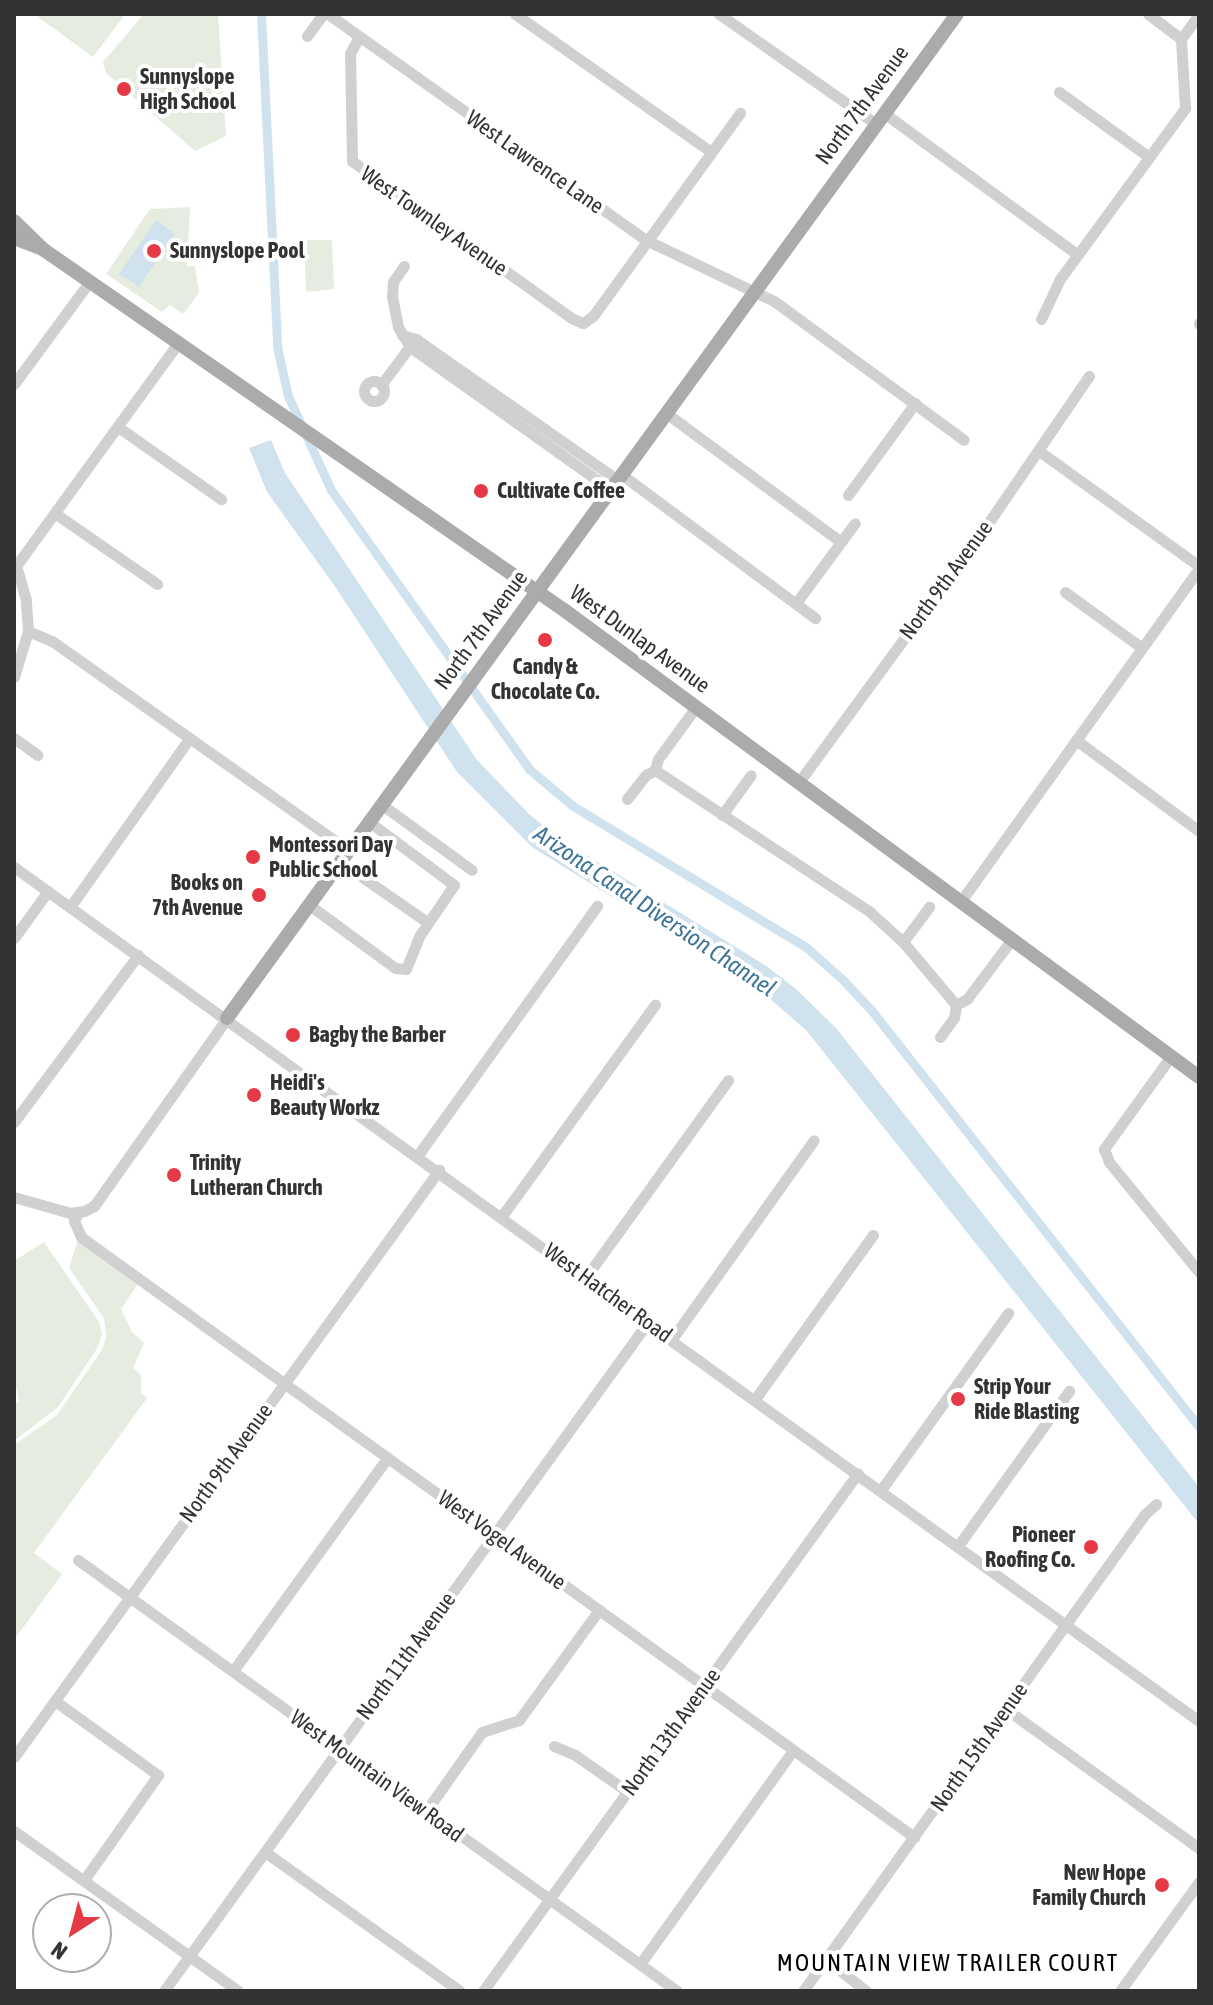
<!DOCTYPE html>
<style>
body{margin:0}
#map{position:relative;width:1213px;height:2005px;overflow:hidden;background:#fff;font-family:"Asap Condensed",sans-serif}
div>[style]{position:absolute}
.green>*{inset:0;background:#e6ecdf}
.water>*{inset:0;background:#cfe2ee}
.canal>*{height:9px;margin:-4.5px;padding:0 4.5px;transform-origin:4.5px;border-radius:4.5px;background:#cfe2ee}
.minor>*{height:11px;margin:-5.5px;padding:0 5.5px;transform-origin:5.5px;border-radius:5.5px;background:#d0d0d0}
.minor>.ring{margin:-5.5px;padding:0;box-sizing:content-box;background:none;border:11px solid #d0d0d0;border-radius:50%}
.major>*{height:14px;margin:-7px;padding:0 7px;transform-origin:7px;border-radius:7px;background:#ababab}
.dots>*{width:22px;height:22px;translate:-50% -50%;box-sizing:border-box;border:4px solid #fff;border-radius:50%}
span{translate:-50% -50%;white-space:nowrap;text-align:center;line-height:1.15;-webkit-text-stroke:8px #fff;paint-order:stroke}
.poi-label{font-size:22px;color:#333;font-weight:700}
.left{translate:0 -50%;text-align:left}
.right{translate:-100% -50%;text-align:right}
.street-label{font-size:22px;color:#333}
.water-label{font-size:24px;color:#3f7597;font-style:italic}
.neighbourhood-label{font-size:24px;color:#000;letter-spacing:2px}
.frame{position:absolute;inset:0;border:16px solid #333;pointer-events:none}
.north{position:absolute;left:32px;top:1893px;width:80px;height:80px;box-sizing:border-box;background:#fff;border:2px solid #adadad;border-radius:50%;rotate:216deg;font-size:22px;font-weight:700;line-height:32px;text-align:center;color:#333}
.north::after{content:'';display:block;margin:auto;width:28px;height:36px;background:#e63946;clip-path:polygon(50% 0,100% 100%,50% 72%,0 100%)}
</style>
<div id="map">
<div class="green">
<div style="clip-path:polygon(40px 14px,121px 14px,124px 16px,93px 57px,38px 17px)"></div>
<div style="clip-path:polygon(144px 14px,218px 14px,226px 136px,195px 151px,106px 73px,103px 62px)"></div>
<div style="clip-path:polygon(190px 207px,187px 266px,195px 266px,199px 293px,183px 314px,170px 305px,162px 312px,106px 274px,150px 209px)"></div>
<div style="clip-path:polygon(304px 240px,332px 240px,334px 289px,306px 292px)"></div>
<div style="clip-path:polygon(78px 1240px,138px 1284px,121px 1309px,132px 1332px,144px 1343px,133px 1368px,141px 1375px,141px 1393px,147px 1398px,34px 1553px,62px 1574px,14px 1640px,14px 1445px,57px 1415px,102px 1350px,106px 1337px,104px 1318px,69px 1268px)"></div>
<div style="clip-path:polygon(44px 1242px,99px 1322px,102px 1334px,98px 1347px,58px 1407px,14px 1441px,14px 1405px,19px 1401px,14px 1378px,14px 1261px)"></div>
</div>
<div class="water">
<div style="clip-path:polygon(156px 220px,175px 234px,139px 287px,119px 274px)"></div>
<div style="clip-path:polygon(271px 440px,285px 473px,477px 760px,529px 814px,556px 836px,765px 965px,796px 989px,836px 1028px,1199px 1487px,1199px 1524px,806px 1030px,755px 986px,532px 847px,457px 772px,336px 588px,267px 492px,249px 448px)"></div>
</div>
<div class="canal">
<div style="left:261px;top:14px;width:333px;rotate:87.2deg"></div>
<div style="left:277px;top:347px;width:50px;rotate:77.3deg"></div>
<div style="left:288px;top:396px;width:103px;rotate:65.4deg"></div>
<div style="left:331px;top:490px;width:342px;rotate:54.6deg"></div>
<div style="left:529px;top:769px;width:57px;rotate:40.1deg"></div>
<div style="left:573px;top:806px;width:272px;rotate:31.2deg"></div>
<div style="left:806px;top:947px;width:50px;rotate:41.7deg"></div>
<div style="left:843px;top:980px;width:42px;rotate:46.9deg"></div>
<div style="left:872px;top:1011px;width:529px;rotate:51.83deg"></div>
</div>
<div class="minor">
<div style="left:328px;top:14px;width:390px;rotate:35.4deg"></div>
<div style="left:646px;top:240px;width:142px;rotate:25.5deg"></div>
<div style="left:774px;top:301px;width:235px;rotate:36.2deg"></div>
<div style="left:515px;top:14px;width:240px;rotate:35.1deg"></div>
<div style="left:719px;top:14px;width:192px;rotate:35deg"></div>
<div style="left:1148px;top:14px;width:41px;rotate:37.1deg"></div>
<div style="left:307px;top:36px;width:27px;rotate:-54deg"></div>
<div style="left:359px;top:37px;width:18px;rotate:119deg"></div>
<div style="left:350px;top:53px;width:108px;rotate:88.9deg"></div>
<div style="left:352px;top:161px;width:269px;rotate:35.6deg"></div>
<div style="left:571px;top:318px;width:13px;rotate:23deg"></div>
<div style="left:583px;top:323px;width:12px;rotate:-35deg"></div>
<div style="left:593px;top:316px;width:251px;rotate:-54.1deg"></div>
<div style="left:1059px;top:92px;width:111px;rotate:35.8deg"></div>
<div style="left:884px;top:113px;width:239px;rotate:36.2deg"></div>
<div style="left:404px;top:266px;width:19px;rotate:125deg"></div>
<div style="left:393px;top:282px;width:14px;rotate:94deg"></div>
<div style="left:392px;top:296px;width:32px;rotate:79deg"></div>
<div style="left:398px;top:327px;width:23px;rotate:59deg"></div>
<div style="left:410px;top:347px;width:245px;rotate:35.4deg"></div>
<div style="left:1041px;top:319px;width:44px;rotate:-64.6deg"></div>
<div style="left:1060px;top:279px;width:212px;rotate:-53.8deg"></div>
<div style="left:1185px;top:108px;width:69px;rotate:-93.3deg"></div>
<div style="left:1181px;top:39px;width:31px;rotate:-54deg"></div>
<div style="left:1199px;top:323px;width:1px;rotate:90deg"></div>
<div style="left:402px;top:335px;width:15px;rotate:16deg"></div>
<div style="left:416px;top:339px;width:246px;rotate:35deg"></div>
<div class="ring" style="left:364px;top:381px;width:9px;height:9px"></div>
<div style="left:14px;top:384px;width:128px;rotate:-53.6deg"></div>
<div style="left:381px;top:385px;width:54px;rotate:-53.3deg"></div>
<div style="left:666px;top:413px;width:217px;rotate:36.4deg"></div>
<div style="left:118px;top:427px;width:126px;rotate:35deg"></div>
<div style="left:1039px;top:451px;width:197px;rotate:35.7deg"></div>
<div style="left:621px;top:474px;width:242px;rotate:36.6deg"></div>
<div style="left:848px;top:495px;width:114px;rotate:-53.9deg"></div>
<div style="left:56px;top:514px;width:123px;rotate:34.7deg"></div>
<div style="left:1065px;top:592px;width:95px;rotate:36deg"></div>
<div style="left:796px;top:603px;width:99px;rotate:-53.6deg"></div>
<div style="left:28px;top:631px;width:26px;rotate:23deg"></div>
<div style="left:52px;top:641px;width:362px;rotate:35.2deg"></div>
<div style="left:14px;top:677px;width:48px;rotate:-73.1deg"></div>
<div style="left:28px;top:631px;width:31px;rotate:-94deg"></div>
<div style="left:26px;top:600px;width:35px;rotate:-106deg"></div>
<div style="left:16px;top:566px;width:277px;rotate:-54deg"></div>
<div style="left:14px;top:738px;width:29px;rotate:36deg"></div>
<div style="left:1076px;top:740px;width:153px;rotate:36.5deg"></div>
<div style="left:655px;top:770px;width:258px;rotate:33.4deg"></div>
<div style="left:870px;top:912px;width:45px;rotate:42.3deg"></div>
<div style="left:903px;top:942px;width:82px;rotate:49.9deg"></div>
<div style="left:799px;top:782px;width:322px;rotate:-53.8deg"></div>
<div style="left:989px;top:522px;width:177px;rotate:-55.6deg"></div>
<div style="left:627px;top:799px;width:31px;rotate:-52deg"></div>
<div style="left:646px;top:775px;width:10px;rotate:-29deg"></div>
<div style="left:655px;top:770px;width:11px;rotate:-75deg"></div>
<div style="left:658px;top:759px;width:64px;rotate:-53.8deg"></div>
<div style="left:381px;top:804px;width:112px;rotate:36deg"></div>
<div style="left:722px;top:815px;width:49px;rotate:-54.1deg"></div>
<div style="left:339px;top:861px;width:107px;rotate:34.7deg"></div>
<div style="left:14px;top:867px;width:1461px;rotate:35.78deg"></div>
<div style="left:961px;top:901px;width:408px;rotate:-54.4deg"></div>
<div style="left:308px;top:904px;width:108px;rotate:36.3deg"></div>
<div style="left:395px;top:968px;width:11px;rotate:5deg"></div>
<div style="left:406px;top:969px;width:37px;rotate:-68deg"></div>
<div style="left:420px;top:935px;width:60px;rotate:-55.8deg"></div>
<div style="left:454px;top:885px;width:107px;rotate:-143.3deg"></div>
<div style="left:70px;top:907px;width:206px;rotate:-54.7deg"></div>
<div style="left:14px;top:938px;width:58px;rotate:-54.1deg"></div>
<div style="left:903px;top:942px;width:44px;rotate:-53.4deg"></div>
<div style="left:940px;top:1037px;width:24px;rotate:-54deg"></div>
<div style="left:954px;top:1018px;width:13px;rotate:-81deg"></div>
<div style="left:956px;top:1005px;width:13px;rotate:-29deg"></div>
<div style="left:967px;top:999px;width:75px;rotate:-53.1deg"></div>
<div style="left:1171px;top:1056px;width:115px;rotate:125.8deg"></div>
<div style="left:1104px;top:1149px;width:14px;rotate:69deg"></div>
<div style="left:1109px;top:1162px;width:142px;rotate:50.7deg"></div>
<div style="left:14px;top:1122px;width:208px;rotate:-53.4deg"></div>
<div style="left:418px;top:1155px;width:307px;rotate:-54.3deg"></div>
<div style="left:14px;top:1197px;width:58px;rotate:15.9deg"></div>
<div style="left:70px;top:1213px;width:14px;rotate:-8deg"></div>
<div style="left:84px;top:1211px;width:11px;rotate:-27deg"></div>
<div style="left:94px;top:1206px;width:230px;rotate:-54.7deg"></div>
<div style="left:78px;top:1213px;width:9px;rotate:117deg"></div>
<div style="left:74px;top:1221px;width:17px;rotate:66deg"></div>
<div style="left:81px;top:1237px;width:1027px;rotate:35.76deg"></div>
<div style="left:502px;top:1216px;width:261px;rotate:-54.1deg"></div>
<div style="left:586px;top:1277px;width:243px;rotate:-54.2deg"></div>
<div style="left:672px;top:1339px;width:244px;rotate:-54.5deg"></div>
<div style="left:755px;top:1399px;width:202px;rotate:-54.3deg"></div>
<div style="left:881px;top:1490px;width:218px;rotate:-54.3deg"></div>
<div style="left:958px;top:1546px;width:191px;rotate:-54.4deg"></div>
<div style="left:78px;top:1560px;width:738px;rotate:35.74deg"></div>
<div style="left:233px;top:1671px;width:263px;rotate:-54.1deg"></div>
<div style="left:55px;top:1701px;width:127px;rotate:35.7deg"></div>
<div style="left:158px;top:1775px;width:128px;rotate:125.2deg"></div>
<div style="left:1006px;top:1709px;width:238px;rotate:35.8deg"></div>
<div style="left:554px;top:1746px;width:23px;rotate:23deg"></div>
<div style="left:575px;top:1755px;width:65px;rotate:34.9deg"></div>
<div style="left:14px;top:1757px;width:725px;rotate:-54.09deg"></div>
<div style="left:426px;top:1811px;width:97px;rotate:-54.7deg"></div>
<div style="left:482px;top:1732px;width:39px;rotate:-18deg"></div>
<div style="left:519px;top:1720px;width:136px;rotate:-54deg"></div>
<div style="left:14px;top:1831px;width:275px;rotate:35.5deg"></div>
<div style="left:265px;top:1852px;width:239px;rotate:35.5deg"></div>
<div style="left:826px;top:1959px;width:51px;rotate:38.7deg"></div>
<div style="left:640px;top:1964px;width:263px;rotate:-54.4deg"></div>
<div style="left:164px;top:1991px;width:826px;rotate:-54.12deg"></div>
<div style="left:483px;top:1991px;width:639px;rotate:-54.1deg"></div>
<div style="left:803px;top:1991px;width:587px;rotate:-54.36deg"></div>
<div style="left:1145px;top:1514px;width:15px;rotate:-42deg"></div>
<div style="left:1120px;top:1991px;width:135px;rotate:-54.1deg"></div>
</div>
<div class="major">
<div style="left:14px;top:221px;width:42px;rotate:44deg"></div>
<div style="left:44px;top:250px;width:632px;rotate:34.7deg"></div>
<div style="left:564px;top:610px;width:788px;rotate:36.33deg"></div>
<div style="left:14px;top:238px;width:28px;rotate:21deg"></div>
<div style="left:227px;top:1018px;width:1241px;rotate:-53.98deg"></div>
</div>
<div class="dots">
<div style="left:124px;top:89px;background:#e63946"></div>
<div style="left:154px;top:251px;background:#e63946"></div>
<div style="left:481px;top:491px;background:#e63946"></div>
<div style="left:545px;top:640px;background:#e63946"></div>
<div style="left:253px;top:857px;background:#e63946"></div>
<div style="left:259px;top:895px;background:#e63946"></div>
<div style="left:293px;top:1035px;background:#e63946"></div>
<div style="left:254px;top:1095px;background:#e63946"></div>
<div style="left:174px;top:1175px;background:#e63946"></div>
<div style="left:958px;top:1399px;background:#e63946"></div>
<div style="left:1091px;top:1547px;background:#e63946"></div>
<div style="left:1162px;top:1885px;background:#e63946"></div>
</div>
<div class="poi-label">
<span class="left" style="left:140px;top:89px">Sunnyslope<br>High School</span>
<span class="left" style="left:170px;top:251px">Sunnyslope Pool</span>
<span class="left" style="left:497px;top:491px">Cultivate Coffee</span>
<span style="left:545px;top:679px">Candy &amp;<br>Chocolate Co.</span>
<span class="left" style="left:269px;top:857px">Montessori Day<br>Public School</span>
<span class="right" style="left:243px;top:895px">Books on<br>7th Avenue</span>
<span class="left" style="left:309px;top:1035px">Bagby the Barber</span>
<span class="left" style="left:270px;top:1095px">Heidi's<br>Beauty Workz</span>
<span class="left" style="left:190px;top:1175px">Trinity<br>Lutheran Church</span>
<span class="left" style="left:974px;top:1399px">Strip Your<br>Ride Blasting</span>
<span class="right" style="left:1075px;top:1547px">Pioneer<br>Roofing Co.</span>
<span class="right" style="left:1146px;top:1885px">New Hope<br>Family Church</span>
</div>
<div class="street-label">
<span style="left:862px;top:105px;rotate:-54deg">North 7th Avenue</span>
<span style="left:535px;top:162px;rotate:35deg">West Lawrence Lane</span>
<span style="left:434px;top:221px;rotate:35deg">West Townley Avenue</span>
<span style="left:946px;top:580px;rotate:-54deg">North 9th Avenue</span>
<span style="left:481px;top:630px;rotate:-54deg">North 7th Avenue</span>
<span style="left:640px;top:639px;rotate:36deg">West Dunlap Avenue</span>
<span style="left:608px;top:1293px;rotate:36deg">West Hatcher Road</span>
<span style="left:226px;top:1463px;rotate:-54deg">North 9th Avenue</span>
<span style="left:502px;top:1540px;rotate:36deg">West Vogel Avenue</span>
<span style="left:406px;top:1656px;rotate:-54deg">North 11th Avenue</span>
<span style="left:671px;top:1732px;rotate:-54deg">North 13th Avenue</span>
<span style="left:979px;top:1747px;rotate:-55deg">North 15th Avenue</span>
<span style="left:377px;top:1776px;rotate:36deg">West Mountain View Road</span>
</div>
<div class="water-label">
<span style="left:655px;top:911px;rotate:34deg">Arizona Canal Diversion Channel</span>
</div>
<div class="neighbourhood-label">
<span style="left:948px;top:1963px">MOUNTAIN VIEW TRAILER COURT</span>
</div>
<div class="frame"></div>
<div class="north">N</div>
</div>
